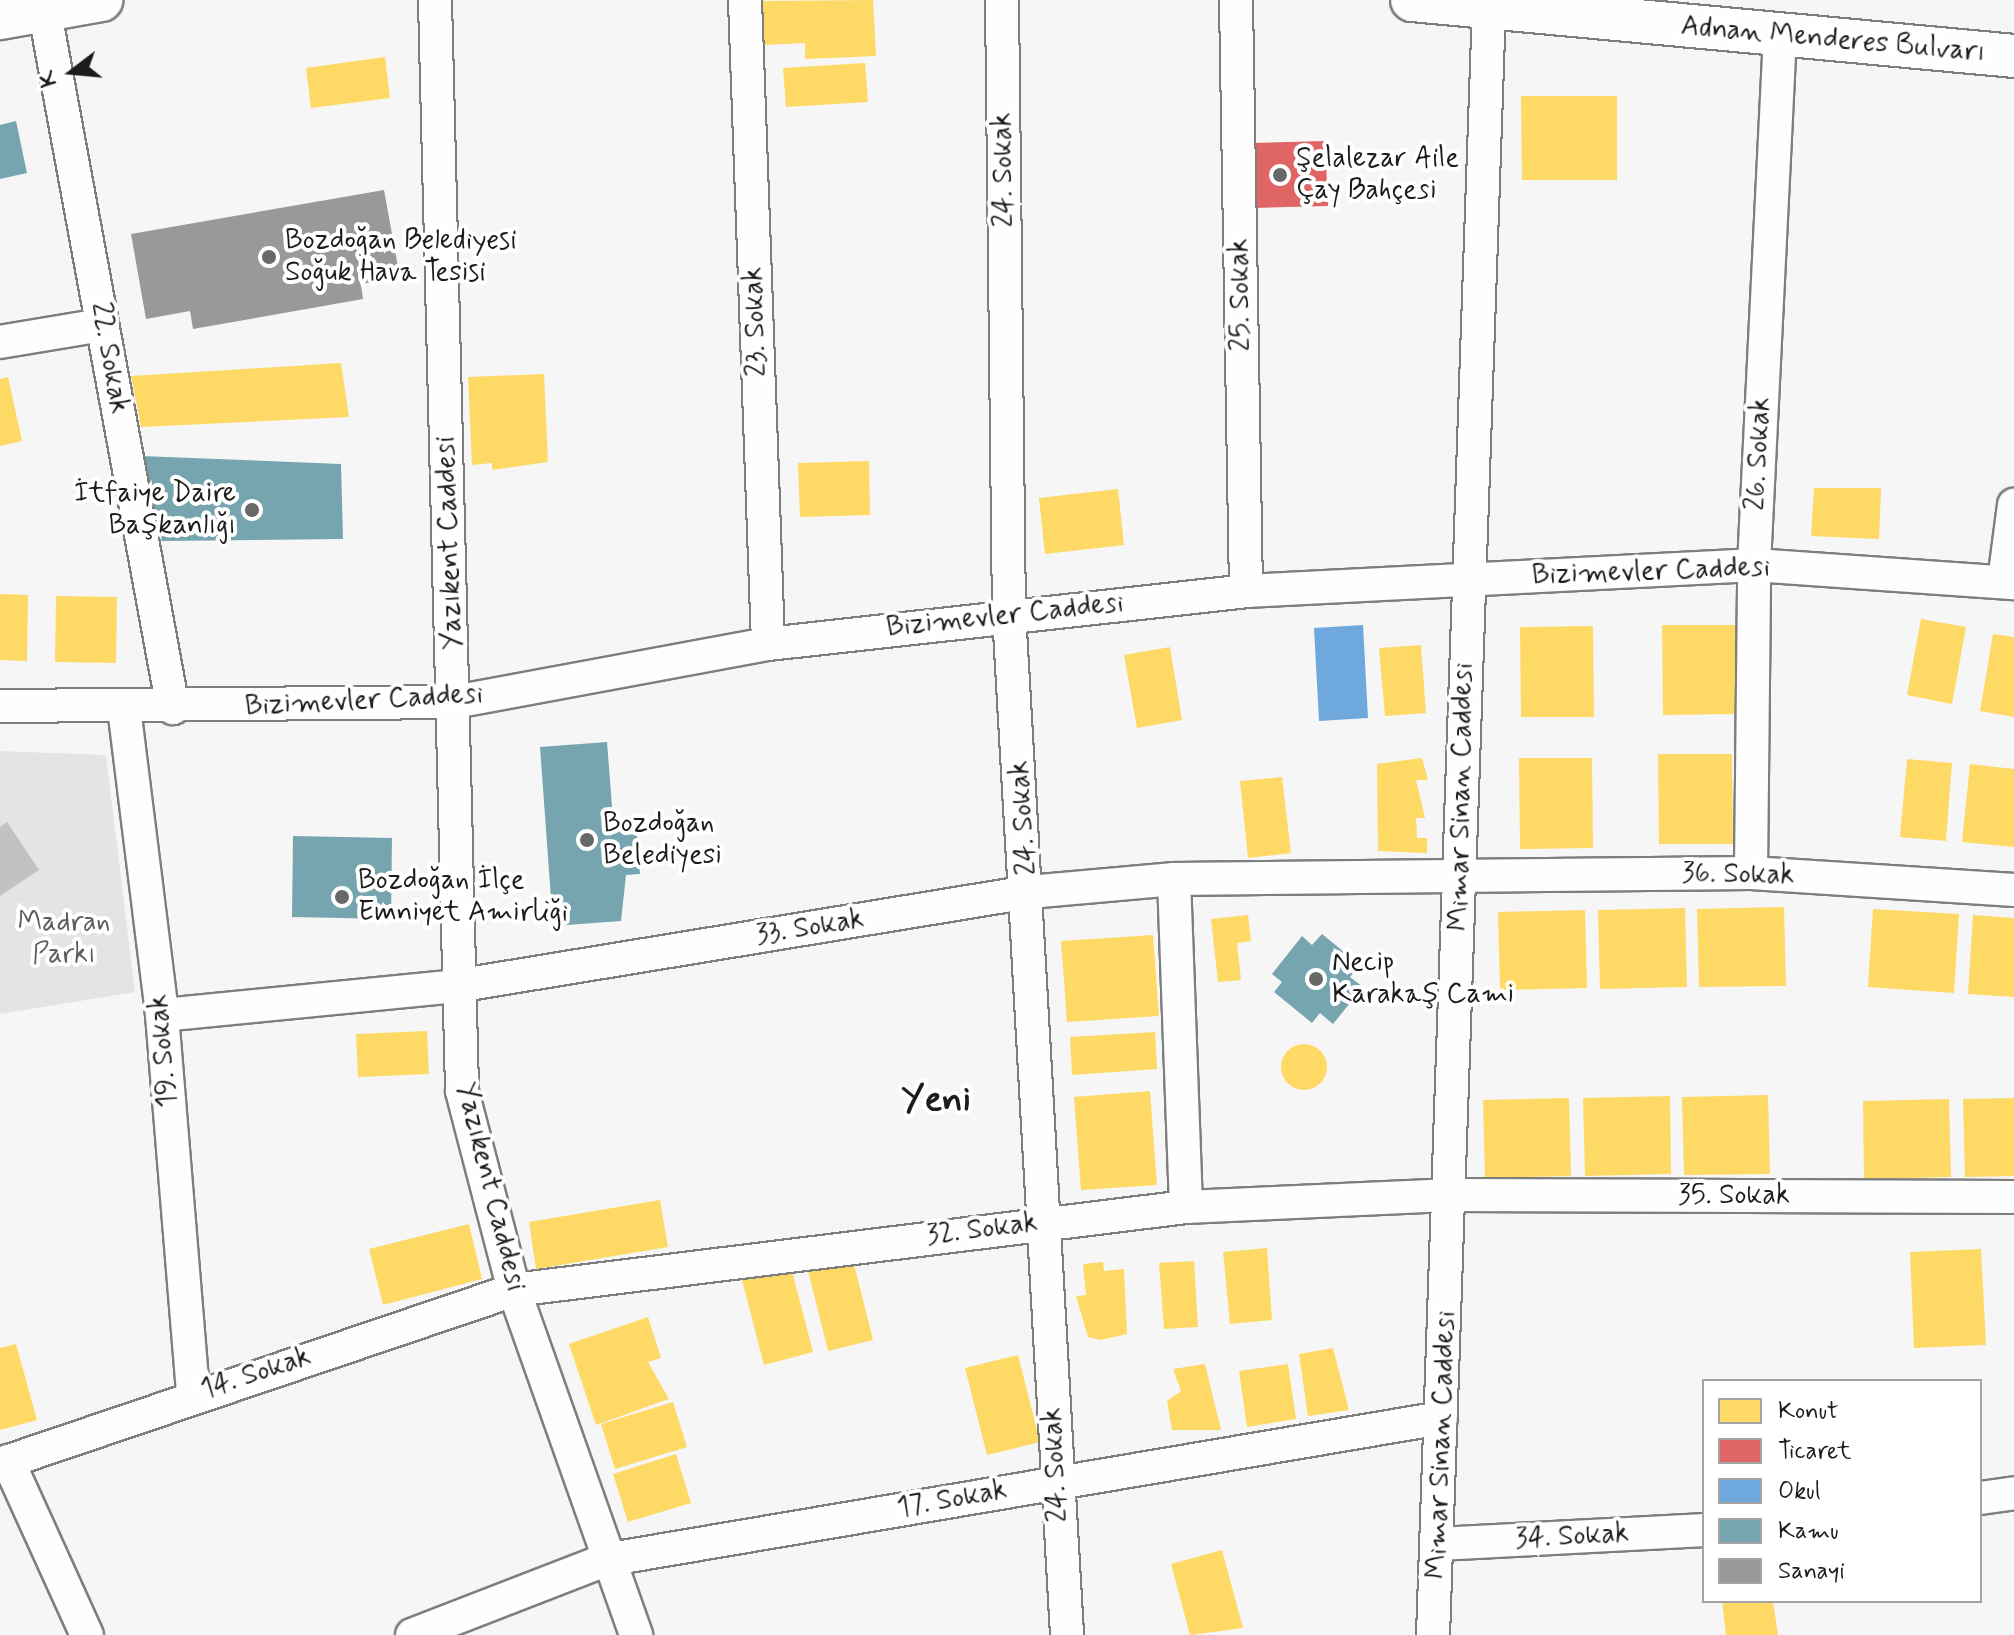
<!DOCTYPE html>
<meta charset="utf-8">
<style>
body{margin:0}
#map{position:relative;width:2014px;height:1635px;overflow:hidden;background:#f6f6f6;font-family:Mynerve,sans-serif}
div>[style]{position:absolute}
.green>*{inset:0;background:#e4e4e4}
.water>*{inset:0;background:#c2c2c2}
.homes>*{inset:0;background:#ffd966}
.round{border-radius:50%}
.shops>*{inset:0;background:#e06666}
.schools>*{inset:0;background:#6fa8dc}
.public>*{inset:0;background:#76a5af}
.industry>*{inset:0;background:#999}
.roads{filter:drop-shadow(2px 0 #7e7e7e) drop-shadow(-2px 0 #7e7e7e) drop-shadow(0 2px #7e7e7e) drop-shadow(0 -2px #7e7e7e)}
.minor>*{height:32px;margin:-16px;padding:0 16px;transform-origin:16px;border-radius:16px;background:#fefefe}
.major>*{height:42px;margin:-21px;padding:0 21px;transform-origin:21px;border-radius:21px;background:#fefefe}
.dots>*{width:22px;height:22px;translate:-50% -50%;box-sizing:border-box;border:4px solid #fff;border-radius:50%}
span{translate:-50% -50%;white-space:nowrap;text-align:center;line-height:1.15;-webkit-text-stroke:8px #fff;paint-order:stroke}
.street-label{font-size:28px;color:#1c1c1c}
.poi-label{font-size:28px;color:#1c1c1c}
.left{translate:0 -50%;text-align:left}
.right{translate:-100% -50%;text-align:right}
.park-label{font-size:28px;color:#5d5d5d}
.district-label{font-size:36px;color:#1c1c1c;font-weight:700}
.legend{position:absolute;left:1702px;top:1379px;width:280px;height:224px;box-sizing:border-box;background:#fff;border:2px solid #a4a4a4;margin:0;padding:10px 14px;list-style:none;font-size:24px;color:#1c1c1c}
.legend li{display:flex;align-items:center;gap:16px;height:40px}
.legend b{width:40px;border:2px solid #a4a4a4}
.north{position:absolute;left:32px;top:32px;width:80px;height:80px;-webkit-text-stroke:6px #fff;paint-order:stroke;rotate:254deg;font-size:22px;font-weight:700;line-height:32px;text-align:center;color:#1c1c1c}
.north::after{content:'';display:block;margin:auto;width:28px;height:36px;background:#1c1c1c;clip-path:polygon(50% 0,100% 100%,50% 72%,0 100%)}
</style>
<div id="map">
<div class="green">
<div style="clip-path:polygon(0 751px,106px 755px,135px 992px,0 1014px)"></div>
</div>
<div class="water">
<div style="clip-path:polygon(7px 822px,39px 870px,0 896px,0 827px)"></div>
</div>
<div class="homes">
<div style="clip-path:polygon(873px 0,876px 56px,805px 59px,805px 43px,764px 45px,761px 1px)"></div>
<div style="clip-path:polygon(385px 57px,390px 98px,311px 108px,306px 68px)"></div>
<div style="clip-path:polygon(865px 63px,868px 102px,786px 107px,783px 68px)"></div>
<div style="clip-path:polygon(1521px 96px,1617px 96px,1617px 180px,1522px 180px)"></div>
<div style="clip-path:polygon(341px 363px,349px 417px,141px 427px,131px 376px)"></div>
<div style="clip-path:polygon(544px 374px,548px 462px,492px 470px,492px 463px,472px 465px,468px 377px)"></div>
<div style="clip-path:polygon(8px 377px,22px 441px,0 446px,0 379px)"></div>
<div style="clip-path:polygon(869px 461px,870px 515px,800px 517px,798px 463px)"></div>
<div style="clip-path:polygon(1814px 488px,1881px 488px,1879px 539px,1811px 536px)"></div>
<div style="clip-path:polygon(1118px 489px,1124px 545px,1045px 554px,1039px 498px)"></div>
<div style="clip-path:polygon(0 594px,28px 595px,27px 661px,0 660px)"></div>
<div style="clip-path:polygon(56px 596px,117px 597px,116px 663px,55px 662px)"></div>
<div style="clip-path:polygon(1921px 619px,1966px 627px,1952px 704px,1907px 695px)"></div>
<div style="clip-path:polygon(1662px 625px,1736px 625px,1736px 714px,1663px 715px)"></div>
<div style="clip-path:polygon(1593px 626px,1594px 717px,1521px 717px,1520px 627px)"></div>
<div style="clip-path:polygon(1993px 634px,2014px 637px,2014px 717px,1980px 711px)"></div>
<div style="clip-path:polygon(1421px 645px,1426px 713px,1385px 716px,1379px 648px)"></div>
<div style="clip-path:polygon(1170px 647px,1182px 720px,1137px 728px,1124px 655px)"></div>
<div style="clip-path:polygon(1658px 754px,1732px 754px,1733px 844px,1659px 844px)"></div>
<div style="clip-path:polygon(1422px 758px,1428px 780px,1416px 780px,1425px 818px,1416px 818px,1417px 838px,1427px 838px,1427px 853px,1378px 851px,1377px 764px)"></div>
<div style="clip-path:polygon(1519px 758px,1592px 758px,1593px 848px,1520px 849px)"></div>
<div style="clip-path:polygon(1907px 759px,1952px 763px,1946px 841px,1900px 837px)"></div>
<div style="clip-path:polygon(1970px 764px,2014px 769px,2014px 847px,1962px 842px)"></div>
<div style="clip-path:polygon(1282px 777px,1291px 853px,1248px 858px,1240px 781px)"></div>
<div style="clip-path:polygon(1784px 907px,1786px 986px,1699px 987px,1697px 909px)"></div>
<div style="clip-path:polygon(1685px 908px,1687px 987px,1600px 989px,1598px 910px)"></div>
<div style="clip-path:polygon(1873px 909px,1959px 914px,1954px 993px,1868px 987px)"></div>
<div style="clip-path:polygon(1585px 910px,1587px 988px,1500px 990px,1498px 912px)"></div>
<div style="clip-path:polygon(1248px 915px,1251px 941px,1237px 943px,1241px 980px,1218px 982px,1211px 919px)"></div>
<div style="clip-path:polygon(1973px 915px,2014px 918px,2014px 997px,1968px 994px)"></div>
<div style="clip-path:polygon(1153px 935px,1159px 1016px,1067px 1022px,1061px 941px)"></div>
<div style="clip-path:polygon(427px 1031px,429px 1074px,358px 1077px,356px 1034px)"></div>
<div style="clip-path:polygon(1155px 1032px,1157px 1069px,1072px 1075px,1070px 1037px)"></div>
<div class="round" style="left:1281px;top:1044px;width:46px;height:46px"></div>
<div style="clip-path:polygon(1150px 1091px,1157px 1185px,1081px 1190px,1074px 1097px)"></div>
<div style="clip-path:polygon(1768px 1095px,1770px 1174px,1684px 1175px,1682px 1097px)"></div>
<div style="clip-path:polygon(1670px 1096px,1671px 1174px,1585px 1176px,1583px 1098px)"></div>
<div style="clip-path:polygon(1569px 1098px,1571px 1176px,1485px 1178px,1483px 1100px)"></div>
<div style="clip-path:polygon(2014px 1098px,2014px 1176px,1965px 1177px,1963px 1099px)"></div>
<div style="clip-path:polygon(1949px 1099px,1951px 1177px,1864px 1179px,1863px 1101px)"></div>
<div style="clip-path:polygon(660px 1200px,668px 1247px,536px 1269px,529px 1222px)"></div>
<div style="clip-path:polygon(469px 1224px,482px 1279px,383px 1305px,369px 1249px)"></div>
<div style="clip-path:polygon(1267px 1248px,1272px 1320px,1230px 1324px,1223px 1252px)"></div>
<div style="clip-path:polygon(1981px 1249px,1986px 1345px,1914px 1348px,1910px 1252px)"></div>
<div style="clip-path:polygon(852px 1256px,873px 1340px,828px 1351px,807px 1267px)"></div>
<div style="clip-path:polygon(1194px 1261px,1198px 1327px,1164px 1329px,1159px 1263px)"></div>
<div style="clip-path:polygon(1103px 1262px,1104px 1271px,1124px 1269px,1127px 1334px,1101px 1340px,1088px 1337px,1076px 1296px,1086px 1295px,1083px 1264px)"></div>
<div style="clip-path:polygon(791px 1267px,813px 1352px,764px 1365px,742px 1280px)"></div>
<div style="clip-path:polygon(648px 1317px,661px 1358px,648px 1362px,669px 1399px,596px 1425px,569px 1344px)"></div>
<div style="clip-path:polygon(16px 1344px,37px 1420px,0 1430px,0 1348px)"></div>
<div style="clip-path:polygon(1333px 1348px,1349px 1410px,1308px 1416px,1299px 1354px)"></div>
<div style="clip-path:polygon(1018px 1355px,1040px 1442px,987px 1455px,965px 1368px)"></div>
<div style="clip-path:polygon(1205px 1364px,1221px 1430px,1172px 1430px,1167px 1401px,1181px 1391px,1173px 1369px)"></div>
<div style="clip-path:polygon(1288px 1364px,1296px 1419px,1247px 1427px,1239px 1371px)"></div>
<div style="clip-path:polygon(673px 1402px,687px 1447px,615px 1469px,601px 1424px)"></div>
<div style="clip-path:polygon(676px 1454px,691px 1503px,628px 1522px,613px 1474px)"></div>
<div style="clip-path:polygon(1222px 1550px,1243px 1628px,1190px 1635px,1171px 1564px)"></div>
<div style="clip-path:polygon(1722px 1601px,1773px 1601px,1778px 1635px,1726px 1635px)"></div>
</div>
<div class="shops">
<div style="clip-path:polygon(1325px 141px,1328px 206px,1252px 208px,1249px 143px)"></div>
</div>
<div class="schools">
<div style="clip-path:polygon(1363px 625px,1368px 718px,1319px 721px,1314px 628px)"></div>
</div>
<div class="public">
<div style="clip-path:polygon(16px 121px,27px 173px,0 179px,0 125px)"></div>
<div style="clip-path:polygon(141px 456px,341px 464px,343px 539px,162px 541px)"></div>
<div style="clip-path:polygon(607px 742px,613px 819px,622px 818px,623px 835px,637px 834px,640px 874px,626px 875px,621px 921px,553px 926px,540px 747px)"></div>
<div style="clip-path:polygon(293px 836px,392px 838px,391px 919px,292px 917px)"></div>
<div style="clip-path:polygon(1322px 934px,1360px 965px,1350px 977px,1363px 987px,1333px 1024px,1320px 1013px,1312px 1023px,1274px 992px,1282px 982px,1272px 974px,1302px 936px,1312px 945px)"></div>
</div>
<div class="industry">
<div style="clip-path:polygon(384px 190px,400px 278px,361px 284px,363px 299px,193px 329px,190px 311px,146px 319px,131px 234px)"></div>
</div>
<div class="roads">
<div class="minor">
<div style="left:435px;top:0;width:1091px;rotate:88.58deg"></div>
<div style="left:462px;top:1091px;width:206px;rotate:75.4deg"></div>
<div style="left:514px;top:1290px;width:366px;rotate:70.5deg"></div>
<div style="left:745px;top:0;width:644px;rotate:87.95deg"></div>
<div style="left:1002px;top:0;width:613px;rotate:89.35deg"></div>
<div style="left:1009px;top:613px;width:1024px;rotate:86.75deg"></div>
<div style="left:1236px;top:0;width:591px;rotate:89.03deg"></div>
<div style="left:44px;top:8px;width:712px;rotate:79.56deg"></div>
<div style="left:0;top:342px;width:103px;rotate:-9.5deg"></div>
<div style="left:2004px;top:581px;width:77px;rotate:-82.5deg"></div>
<div style="left:0;top:706px;width:454px;rotate:-0.5deg"></div>
<div style="left:454px;top:702px;width:319px;rotate:-10.5deg"></div>
<div style="left:768px;top:644px;width:481px;rotate:-6.3deg"></div>
<div style="left:1246px;top:591px;width:509px;rotate:-2.93deg"></div>
<div style="left:1754px;top:565px;width:261px;rotate:4deg"></div>
<div style="left:124px;top:708px;width:309px;rotate:82.9deg"></div>
<div style="left:162px;top:1015px;width:381px;rotate:85.3deg"></div>
<div style="left:1751px;top:873px;width:308px;rotate:-89.4deg"></div>
<div style="left:1754px;top:565px;width:530px;rotate:-87.19deg"></div>
<div style="left:1174px;top:879px;width:328px;rotate:87.9deg"></div>
<div style="left:162px;top:1015px;width:295px;rotate:-5.6deg"></div>
<div style="left:456px;top:986px;width:581px;rotate:-9.32deg"></div>
<div style="left:1029px;top:892px;width:146px;rotate:-5.1deg"></div>
<div style="left:1174px;top:879px;width:577px;rotate:-0.6deg"></div>
<div style="left:1751px;top:873px;width:264px;rotate:3.7deg"></div>
<div style="left:8px;top:1461px;width:191px;rotate:65.6deg"></div>
<div style="left:0;top:1464px;width:543px;rotate:-18.7deg"></div>
<div style="left:514px;top:1290px;width:677px;rotate:-7.04deg"></div>
<div style="left:1186px;top:1207px;width:267px;rotate:-2.6deg"></div>
<div style="left:1453px;top:1195px;width:561px;rotate:0.2deg"></div>
<div style="left:1980px;top:1498px;width:34px;rotate:-8deg"></div>
<div style="left:1440px;top:1544px;width:264px;rotate:-3deg"></div>
<div style="left:412px;top:1635px;width:207px;rotate:-21.2deg"></div>
<div style="left:605px;top:1560px;width:848px;rotate:-9.64deg"></div>
<div style="left:1433px;top:1635px;width:1629px;rotate:-88.03deg"></div>
</div>
<div class="major">
<div style="left:1412px;top:0;width:605px;rotate:5.31deg"></div>
<div style="left:0;top:18px;width:103px;rotate:-10.1deg"></div>
</div>
</div>
<div class="dots">
<div style="left:1280px;top:175px;background:#686868"></div>
<div style="left:269px;top:257px;background:#686868"></div>
<div style="left:252px;top:510px;background:#686868"></div>
<div style="left:587px;top:840px;background:#686868"></div>
<div style="left:342px;top:897px;background:#686868"></div>
<div style="left:1316px;top:979px;background:#686868"></div>
</div>
<div class="street-label">
<span style="left:1833px;top:40px;rotate:5deg">Adnan Menderes Bulvarı</span>
<span style="left:1004px;top:170px;rotate:-91deg">24. Sokak</span>
<span style="left:1241px;top:295px;rotate:-91deg">25. Sokak</span>
<span style="left:756px;top:322px;rotate:-92deg">23. Sokak</span>
<span style="left:109px;top:358px;rotate:80deg">22. Sokak</span>
<span style="left:1759px;top:454px;rotate:-87deg">26. Sokak</span>
<span style="left:450px;top:543px;rotate:-92deg">Yazıkent Caddesi</span>
<span style="left:1651px;top:572px;rotate:-2deg">Bizimevler Caddesi</span>
<span style="left:1005px;top:616px;rotate:-6deg">Bizimevler Caddesi</span>
<span style="left:364px;top:701px;rotate:-3deg">Bizimevler Caddesi</span>
<span style="left:1462px;top:797px;rotate:-89deg">Mimar Sinan Caddesi</span>
<span style="left:1024px;top:818px;rotate:-94deg">24. Sokak</span>
<span style="left:1738px;top:875px;rotate:1deg">36. Sokak</span>
<span style="left:810px;top:928px;rotate:-9deg">33. Sokak</span>
<span style="left:164px;top:1051px;rotate:-95deg">19. Sokak</span>
<span style="left:490px;top:1187px;rotate:76deg">Yazıkent Caddesi</span>
<span style="left:1734px;top:1196px">35. Sokak</span>
<span style="left:982px;top:1230px;rotate:-7deg">32. Sokak</span>
<span style="left:256px;top:1374px;rotate:-18deg">14. Sokak</span>
<span style="left:1442px;top:1445px;rotate:-88deg">Mimar Sinan Caddesi</span>
<span style="left:1056px;top:1465px;rotate:-93deg">24. Sokak</span>
<span style="left:952px;top:1500px;rotate:-10deg">17. Sokak</span>
<span style="left:1572px;top:1537px;rotate:-3deg">34. Sokak</span>
</div>
<div class="poi-label">
<span class="left" style="left:1296px;top:175px">Şelalezar Aile<br>Çay Bahçesi</span>
<span class="left" style="left:285px;top:257px">Bozdoğan Belediyesi<br>Soğuk Hava Tesisi</span>
<span class="right" style="left:236px;top:510px">İtfaiye Daire<br>Başkanlığı</span>
<span class="left" style="left:603px;top:840px">Bozdoğan<br>Belediyesi</span>
<span class="left" style="left:358px;top:897px">Bozdoğan İlçe<br>Emniyet Amirliği</span>
<span class="left" style="left:1332px;top:979px">Necip<br>Karakaş Cami</span>
</div>
<div class="park-label">
<span style="left:64px;top:939px">Madran<br>Parkı</span>
</div>
<div class="district-label">
<span style="left:936px;top:1101px">Yeni</span>
</div>
<ul class="legend">
<li><b style="height:22px;background:#ffd966"></b>Konut</li>
<li><b style="height:22px;background:#e06666"></b>Ticaret</li>
<li><b style="height:22px;background:#6fa8dc"></b>Okul</li>
<li><b style="height:22px;background:#76a5af"></b>Kamu</li>
<li><b style="height:22px;background:#999"></b>Sanayi</li>
</ul>
<div class="north">K</div>
</div>
